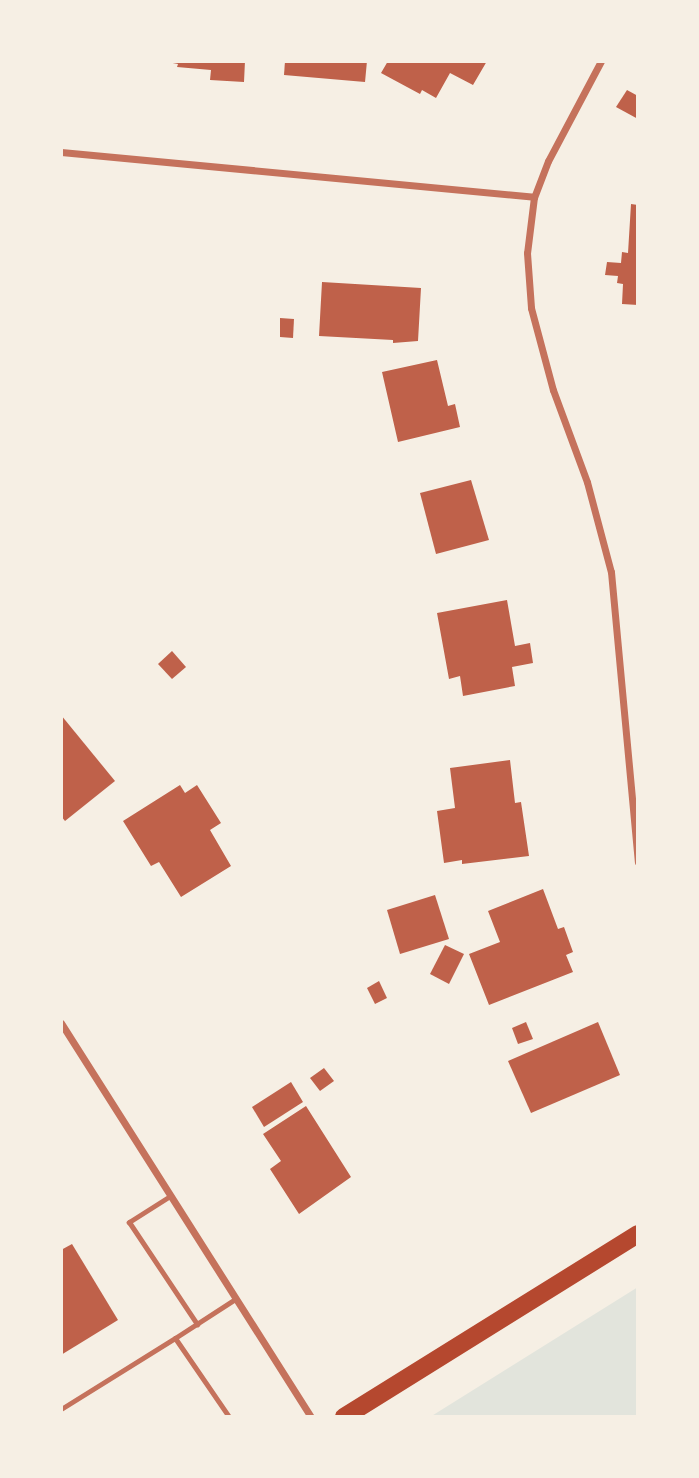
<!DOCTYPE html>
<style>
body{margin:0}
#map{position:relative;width:699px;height:1478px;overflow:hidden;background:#f6efe4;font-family:"IBM Plex Serif",serif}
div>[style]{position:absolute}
.green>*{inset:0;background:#e2e4dc}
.building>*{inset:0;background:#bf614a}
.service>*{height:5px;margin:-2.5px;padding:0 2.5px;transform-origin:2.5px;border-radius:2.5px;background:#c5725c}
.minor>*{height:7px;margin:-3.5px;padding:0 3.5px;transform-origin:3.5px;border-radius:3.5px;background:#c5725c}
.primary>*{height:18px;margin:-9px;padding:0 9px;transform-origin:9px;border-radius:9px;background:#b5482f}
span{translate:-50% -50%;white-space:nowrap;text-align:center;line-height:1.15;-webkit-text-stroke:5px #f6efe4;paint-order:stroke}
.frame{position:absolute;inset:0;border:63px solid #f6efe4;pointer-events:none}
</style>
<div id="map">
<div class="green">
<div style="clip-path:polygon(638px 1287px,638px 1417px,430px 1417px)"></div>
</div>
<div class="building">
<div style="clip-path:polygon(162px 61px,245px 61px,244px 82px,210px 80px,211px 70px,177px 67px,178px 64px)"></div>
<div style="clip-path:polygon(285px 61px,367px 61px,365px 82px,284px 75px)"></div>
<div style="clip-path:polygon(388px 61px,487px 61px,473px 85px,450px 73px,436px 98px,422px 90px,420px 94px,381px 73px)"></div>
<div style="clip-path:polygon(627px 90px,638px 96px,638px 119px,616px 107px)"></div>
<div style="clip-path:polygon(631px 204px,638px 205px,638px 305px,622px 304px,623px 284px,617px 283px,618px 276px,605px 275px,607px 262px,621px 263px,622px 252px,628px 253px)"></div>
<div style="clip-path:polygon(322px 282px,421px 288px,418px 341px,393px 343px,393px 340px,319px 336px)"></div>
<div style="clip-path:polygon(280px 318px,294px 319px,293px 338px,280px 337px)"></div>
<div style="clip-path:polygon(437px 360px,448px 406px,455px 404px,460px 427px,398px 442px,382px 372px)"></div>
<div style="clip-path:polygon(471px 480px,489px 540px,436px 554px,420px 493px)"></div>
<div style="clip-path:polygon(507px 600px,515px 646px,530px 643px,533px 663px,512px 667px,515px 686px,463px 696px,460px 676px,449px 679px,437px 613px)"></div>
<div style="clip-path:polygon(172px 651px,186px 667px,172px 679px,158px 664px)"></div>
<div style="clip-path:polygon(61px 715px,115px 781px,65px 821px,61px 816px)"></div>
<div style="clip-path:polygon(510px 760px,515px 803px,521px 802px,529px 856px,462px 864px,462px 860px,444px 863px,437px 811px,455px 808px,450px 768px)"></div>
<div style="clip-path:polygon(180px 785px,185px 793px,197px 785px,221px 823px,210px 830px,231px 866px,181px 897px,159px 862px,151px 866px,123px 821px)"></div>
<div style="clip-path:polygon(543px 889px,558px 929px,564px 927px,573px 952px,566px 955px,573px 972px,489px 1005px,469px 954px,500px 942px,488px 911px)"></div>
<div style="clip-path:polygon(435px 895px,449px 939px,400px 954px,387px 910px)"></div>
<div style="clip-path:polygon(445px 945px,464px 954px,449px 984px,430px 974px)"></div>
<div style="clip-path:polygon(379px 981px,387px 998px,375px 1004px,367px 988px)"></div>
<div style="clip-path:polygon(526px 1022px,533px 1039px,518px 1044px,512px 1028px)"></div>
<div style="clip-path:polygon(598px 1022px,620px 1075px,531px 1113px,508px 1061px)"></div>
<div style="clip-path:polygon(324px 1068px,334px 1081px,320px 1091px,310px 1078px)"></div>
<div style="clip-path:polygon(291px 1082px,303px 1102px,264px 1127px,252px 1107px)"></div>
<div style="clip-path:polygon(306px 1106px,351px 1177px,299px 1214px,270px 1169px,281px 1161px,263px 1134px)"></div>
<div style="clip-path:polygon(72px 1244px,118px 1320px,61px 1355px,61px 1250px)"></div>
</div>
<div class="service">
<div style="left:170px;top:1196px;width:49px;rotate:147.6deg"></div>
<div style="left:129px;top:1222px;width:123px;rotate:56.3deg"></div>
<div style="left:175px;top:1338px;width:72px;rotate:-33deg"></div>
<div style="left:61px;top:1409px;width:134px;rotate:-31.9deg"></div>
<div style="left:175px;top:1338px;width:96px;rotate:55.6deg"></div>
</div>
<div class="minor">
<div style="left:601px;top:61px;width:113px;rotate:117.9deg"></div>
<div style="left:548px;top:161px;width:39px;rotate:111deg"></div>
<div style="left:534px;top:197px;width:56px;rotate:97.1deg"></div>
<div style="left:527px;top:253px;width:55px;rotate:85.8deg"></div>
<div style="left:531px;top:308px;width:85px;rotate:75deg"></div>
<div style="left:553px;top:390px;width:98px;rotate:69.7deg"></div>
<div style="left:587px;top:482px;width:93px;rotate:75.1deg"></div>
<div style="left:611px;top:572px;width:291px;rotate:84.7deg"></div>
<div style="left:61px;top:152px;width:475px;rotate:5.4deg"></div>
<div style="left:61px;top:1023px;width:467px;rotate:57.6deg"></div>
</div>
<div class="primary">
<div style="left:344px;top:1417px;width:346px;rotate:-31.9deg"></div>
</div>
<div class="frame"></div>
</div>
